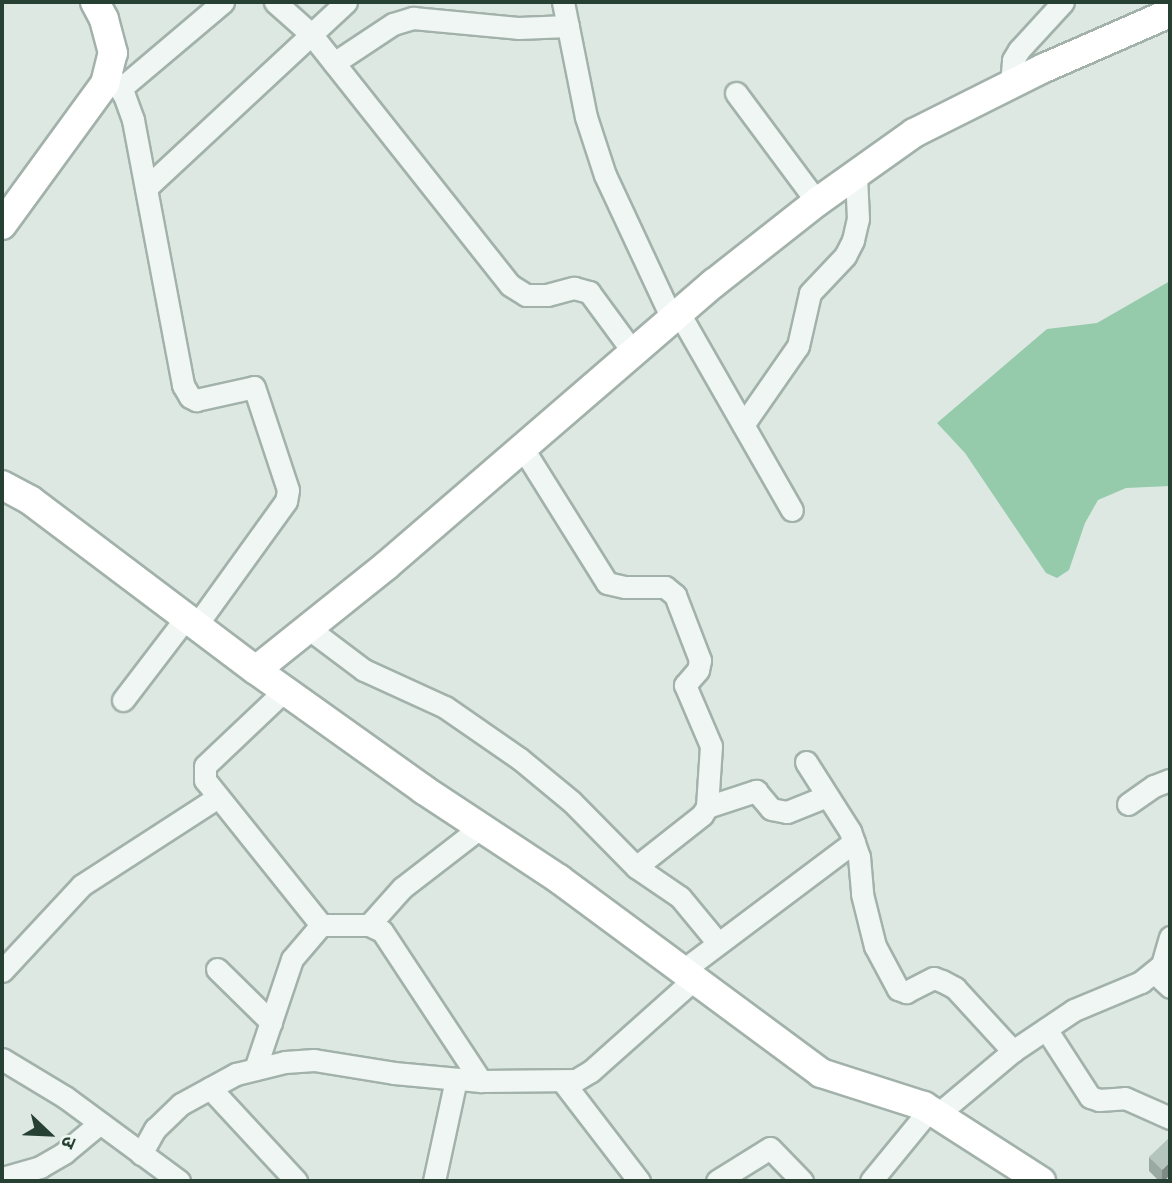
<!DOCTYPE html>
<meta charset="utf-8">
<style>
body{margin:0}
#map{position:relative;width:1172px;height:1183px;overflow:hidden;background:#dde8e3;font-family:Cabin,"Noto Sans Devanagari",sans-serif}
div>[style]{position:absolute}
.water>*{inset:0;background:#95cbab}
.roads{filter:drop-shadow(2px 0 #a2b2ab) drop-shadow(-2px 0 #a2b2ab) drop-shadow(0 2px #a2b2ab) drop-shadow(0 -2px #a2b2ab)}
.street>*{height:21px;margin:-10.5px;padding:0 10.5px;transform-origin:10.5px;border-radius:10.5px;background:#f0f6f3}
.secondary>*{height:28px;margin:-14px;padding:0 14px;transform-origin:14px;border-radius:14px;background:#fff}
.wall>*{inset:0;background:#9ba9a3}
.shaded-wall>*{inset:0;background:#7e8a84}
.building>*{inset:0;background:#b4c5bd}
span{translate:-50% -50%;white-space:nowrap;text-align:center;line-height:1.15;-webkit-text-stroke:5px #edf6f1;paint-order:stroke}
.frame{position:absolute;inset:0;border:4px solid #264033;pointer-events:none}
.north{position:absolute;left:14px;top:1099px;width:70px;height:70px;-webkit-text-stroke:5px #edf6f1;paint-order:stroke;rotate:113deg;font-size:19px;font-weight:700;line-height:28px;text-align:center;color:#264033}
.north::after{content:'';display:block;margin:auto;width:24px;height:32px;background:#264033;clip-path:polygon(50% 0,100% 100%,50% 72%,0 100%)}
</style>
<div id="map">
<div class="water">
<div style="clip-path:polygon(1170px 281px,1170px 486px,1126px 488px,1098px 500px,1085px 523px,1069px 570px,1057px 578px,1046px 573px,965px 453px,937px 423px,1047px 329px,1097px 323px)"></div>
</div>
<div class="roads">
<div class="street">
<div style="left:275px;top:2px;width:48px;rotate:41.6deg"></div>
<div style="left:311px;top:34px;width:320px;rotate:51.6deg"></div>
<div style="left:510px;top:285px;width:19px;rotate:32deg"></div>
<div style="left:526px;top:295px;width:21px"></div>
<div style="left:547px;top:295px;width:28px;rotate:-15deg"></div>
<div style="left:574px;top:288px;width:16px;rotate:15deg"></div>
<div style="left:589px;top:292px;width:74px;rotate:53.7deg"></div>
<div style="left:563px;top:2px;width:117px;rotate:78.7deg"></div>
<div style="left:586px;top:117px;width:61px;rotate:71.9deg"></div>
<div style="left:605px;top:175px;width:159px;rotate:65deg"></div>
<div style="left:334px;top:63px;width:71px;rotate:-33.5deg"></div>
<div style="left:393px;top:24px;width:21px;rotate:-17deg"></div>
<div style="left:413px;top:18px;width:105px;rotate:5.4deg"></div>
<div style="left:518px;top:28px;width:50px;rotate:-2.3deg"></div>
<div style="left:109px;top:73px;width:27px;rotate:56deg"></div>
<div style="left:124px;top:95px;width:27px;rotate:70deg"></div>
<div style="left:133px;top:120px;width:270px;rotate:79.3deg"></div>
<div style="left:183px;top:385px;width:14px;rotate:60deg"></div>
<div style="left:190px;top:397px;width:7px;rotate:27deg"></div>
<div style="left:196px;top:400px;width:59px;rotate:-12.6deg"></div>
<div style="left:254px;top:387px;width:108px;rotate:71.7deg"></div>
<div style="left:288px;top:490px;width:11px;rotate:100deg"></div>
<div style="left:286px;top:501px;width:154px;rotate:125.8deg"></div>
<div style="left:1011px;top:84px;width:24px;rotate:-85deg"></div>
<div style="left:1013px;top:60px;width:12px;rotate:-59deg"></div>
<div style="left:1019px;top:50px;width:65px;rotate:-47.5deg"></div>
<div style="left:120px;top:89px;width:135px;rotate:-40.2deg"></div>
<div style="left:736px;top:93px;width:136px;rotate:53.4deg"></div>
<div style="left:146px;top:188px;width:273px;rotate:-42.9deg"></div>
<div style="left:679px;top:313px;width:227px;rotate:60.2deg"></div>
<div style="left:743px;top:425px;width:96px;rotate:-55.2deg"></div>
<div style="left:798px;top:346px;width:54px;rotate:-77.2deg"></div>
<div style="left:810px;top:293px;width:51px;rotate:-46.6deg"></div>
<div style="left:845px;top:256px;width:18px;rotate:-63deg"></div>
<div style="left:853px;top:240px;width:22px;rotate:-77deg"></div>
<div style="left:858px;top:219px;width:44px;rotate:-92.6deg"></div>
<div style="left:522px;top:447px;width:160px;rotate:58deg"></div>
<div style="left:607px;top:583px;width:18px;rotate:13deg"></div>
<div style="left:625px;top:587px;width:40px"></div>
<div style="left:665px;top:587px;width:13px;rotate:39deg"></div>
<div style="left:675px;top:595px;width:70px;rotate:69deg"></div>
<div style="left:700px;top:660px;width:10px;rotate:101deg"></div>
<div style="left:698px;top:670px;width:20px;rotate:131deg"></div>
<div style="left:685px;top:685px;width:66px;rotate:66.9deg"></div>
<div style="left:711px;top:746px;width:61px;rotate:93.8deg"></div>
<div style="left:707px;top:807px;width:9px;rotate:122deg"></div>
<div style="left:702px;top:815px;width:84px;rotate:141.8deg"></div>
<div style="left:308px;top:628px;width:70px;rotate:36.9deg"></div>
<div style="left:364px;top:670px;width:89px;rotate:24.6deg"></div>
<div style="left:445px;top:707px;width:91px;rotate:34.7deg"></div>
<div style="left:520px;top:759px;width:67px;rotate:39.6deg"></div>
<div style="left:572px;top:802px;width:91px;rotate:45.4deg"></div>
<div style="left:636px;top:867px;width:53px;rotate:34.3deg"></div>
<div style="left:680px;top:897px;width:60px;rotate:50.4deg"></div>
<div style="left:285px;top:690px;width:110px;rotate:136.5deg"></div>
<div style="left:205px;top:766px;width:14px;rotate:90deg"></div>
<div style="left:205px;top:780px;width:186px;rotate:51.3deg"></div>
<div style="left:321px;top:925px;width:48px"></div>
<div style="left:369px;top:925px;width:14px;rotate:25deg"></div>
<div style="left:382px;top:931px;width:180px;rotate:56.6deg"></div>
<div style="left:123px;top:700px;width:102px;rotate:-52.6deg"></div>
<div style="left:806px;top:762px;width:82px;rotate:57.5deg"></div>
<div style="left:850px;top:831px;width:28px;rotate:71deg"></div>
<div style="left:859px;top:857px;width:37px;rotate:85deg"></div>
<div style="left:862px;top:894px;width:54px;rotate:76deg"></div>
<div style="left:875px;top:946px;width:49px;rotate:61.9deg"></div>
<div style="left:898px;top:989px;width:9px;rotate:21deg"></div>
<div style="left:906px;top:992px;width:31px;rotate:-27deg"></div>
<div style="left:934px;top:978px;width:9px;rotate:21deg"></div>
<div style="left:942px;top:981px;width:15px;rotate:28deg"></div>
<div style="left:955px;top:988px;width:86px;rotate:47.4deg"></div>
<div style="left:1128px;top:804px;width:32px;rotate:-35deg"></div>
<div style="left:1154px;top:786px;width:17px;rotate:-21deg"></div>
<div style="left:707px;top:807px;width:52px;rotate:-18.1deg"></div>
<div style="left:756px;top:791px;width:23px;rotate:50deg"></div>
<div style="left:771px;top:809px;width:16px;rotate:11deg"></div>
<div style="left:787px;top:812px;width:43px;rotate:-21.8deg"></div>
<div style="left:369px;top:925px;width:50px;rotate:-48.3deg"></div>
<div style="left:402px;top:888px;width:100px;rotate:-37.7deg"></div>
<div style="left:217px;top:969px;width:76px;rotate:44.5deg"></div>
<div style="left:2px;top:971px;width:117px;rotate:-47.1deg"></div>
<div style="left:82px;top:885px;width:162px;rotate:-32.9deg"></div>
<div style="left:682px;top:971px;width:215px;rotate:-36.9deg"></div>
<div style="left:1154px;top:972px;width:22px;rotate:43deg"></div>
<div style="left:1046px;top:1029px;width:81px;rotate:57.1deg"></div>
<div style="left:1090px;top:1097px;width:9px;rotate:18deg"></div>
<div style="left:1099px;top:1100px;width:26px;rotate:-4deg"></div>
<div style="left:1125px;top:1098px;width:49px;rotate:24deg"></div>
<div style="left:2px;top:1059px;width:74px;rotate:31.1deg"></div>
<div style="left:65px;top:1097px;width:142px;rotate:36.4deg"></div>
<div style="left:255px;top:1069px;width:116px;rotate:-71.4deg"></div>
<div style="left:292px;top:959px;width:45px;rotate:-49.5deg"></div>
<div style="left:563px;top:1082px;width:125px;rotate:52.5deg"></div>
<div style="left:210px;top:1088px;width:127px;rotate:47.2deg"></div>
<div style="left:938px;top:1114px;width:98px;rotate:-40deg"></div>
<div style="left:1013px;top:1051px;width:73px;rotate:-33.9deg"></div>
<div style="left:1074px;top:1010px;width:73px;rotate:-22.7deg"></div>
<div style="left:1141px;top:982px;width:27px;rotate:-39deg"></div>
<div style="left:1162px;top:965px;width:29px;rotate:-74deg"></div>
<div style="left:141px;top:1154px;width:29px;rotate:-61deg"></div>
<div style="left:155px;top:1129px;width:36px;rotate:-44deg"></div>
<div style="left:181px;top:1104px;width:63px;rotate:-28.6deg"></div>
<div style="left:236px;top:1074px;width:50px;rotate:-13.8deg"></div>
<div style="left:285px;top:1062px;width:29px;rotate:-4deg"></div>
<div style="left:314px;top:1060px;width:81px;rotate:9.2deg"></div>
<div style="left:394px;top:1073px;width:87px;rotate:5.3deg"></div>
<div style="left:481px;top:1081px;width:95px;rotate:-0.6deg"></div>
<div style="left:576px;top:1080px;width:17px;rotate:-31deg"></div>
<div style="left:591px;top:1071px;width:137px;rotate:-41.7deg"></div>
<div style="left:2px;top:1178px;width:40px;rotate:-16deg"></div>
<div style="left:40px;top:1167px;width:28px;rotate:-30deg"></div>
<div style="left:64px;top:1153px;width:47px;rotate:-39.8deg"></div>
<div style="left:434px;top:1181px;width:104px;rotate:-77.8deg"></div>
<div style="left:717px;top:1181px;width:62px;rotate:-31.9deg"></div>
<div style="left:770px;top:1148px;width:46px;rotate:45.9deg"></div>
<div style="left:871px;top:1181px;width:93px;rotate:-50.7deg"></div>
</div>
<div class="secondary">
<div style="left:2px;top:225px;width:175px;rotate:-53.9deg"></div>
<div style="left:105px;top:84px;width:32px;rotate:-76deg"></div>
<div style="left:113px;top:53px;width:35px;rotate:-105deg"></div>
<div style="left:104px;top:19px;width:19px;rotate:-118deg"></div>
<div style="left:2px;top:485px;width:32px;rotate:28deg"></div>
<div style="left:30px;top:500px;width:283px;rotate:37deg"></div>
<div style="left:256px;top:670px;width:168px;rotate:-38.7deg"></div>
<div style="left:387px;top:565px;width:432px;rotate:-40.8deg"></div>
<div style="left:714px;top:283px;width:131px;rotate:-38.2deg"></div>
<div style="left:817px;top:202px;width:119px;rotate:-35.4deg"></div>
<div style="left:914px;top:133px;width:145px;rotate:-26.6deg"></div>
<div style="left:1044px;top:68px;width:137px;rotate:-23.6deg"></div>
<div style="left:256px;top:670px;width:206px;rotate:35.5deg"></div>
<div style="left:424px;top:790px;width:162px;rotate:33.4deg"></div>
<div style="left:559px;top:879px;width:326px;rotate:36.5deg"></div>
<div style="left:821px;top:1073px;width:108px;rotate:17.8deg"></div>
<div style="left:924px;top:1106px;width:139px;rotate:32.7deg"></div>
</div>
</div>
<div class="wall">
<div style="clip-path:polygon(1149px 1157px,1170px 1175px,1164px 1181px,1159px 1181px,1149px 1171px)"></div>
</div>
<div class="shaded-wall">
<div style="clip-path:polygon(1170px 1162px,1170px 1175px,1164px 1181px,1162px 1181px,1162px 1170px)"></div>
</div>
<div class="building">
<div style="clip-path:polygon(1170px 1137px,1170px 1162px,1162px 1170px,1149px 1157px)"></div>
</div>
<div class="frame"></div>
<div class="north">उ</div>
</div>
